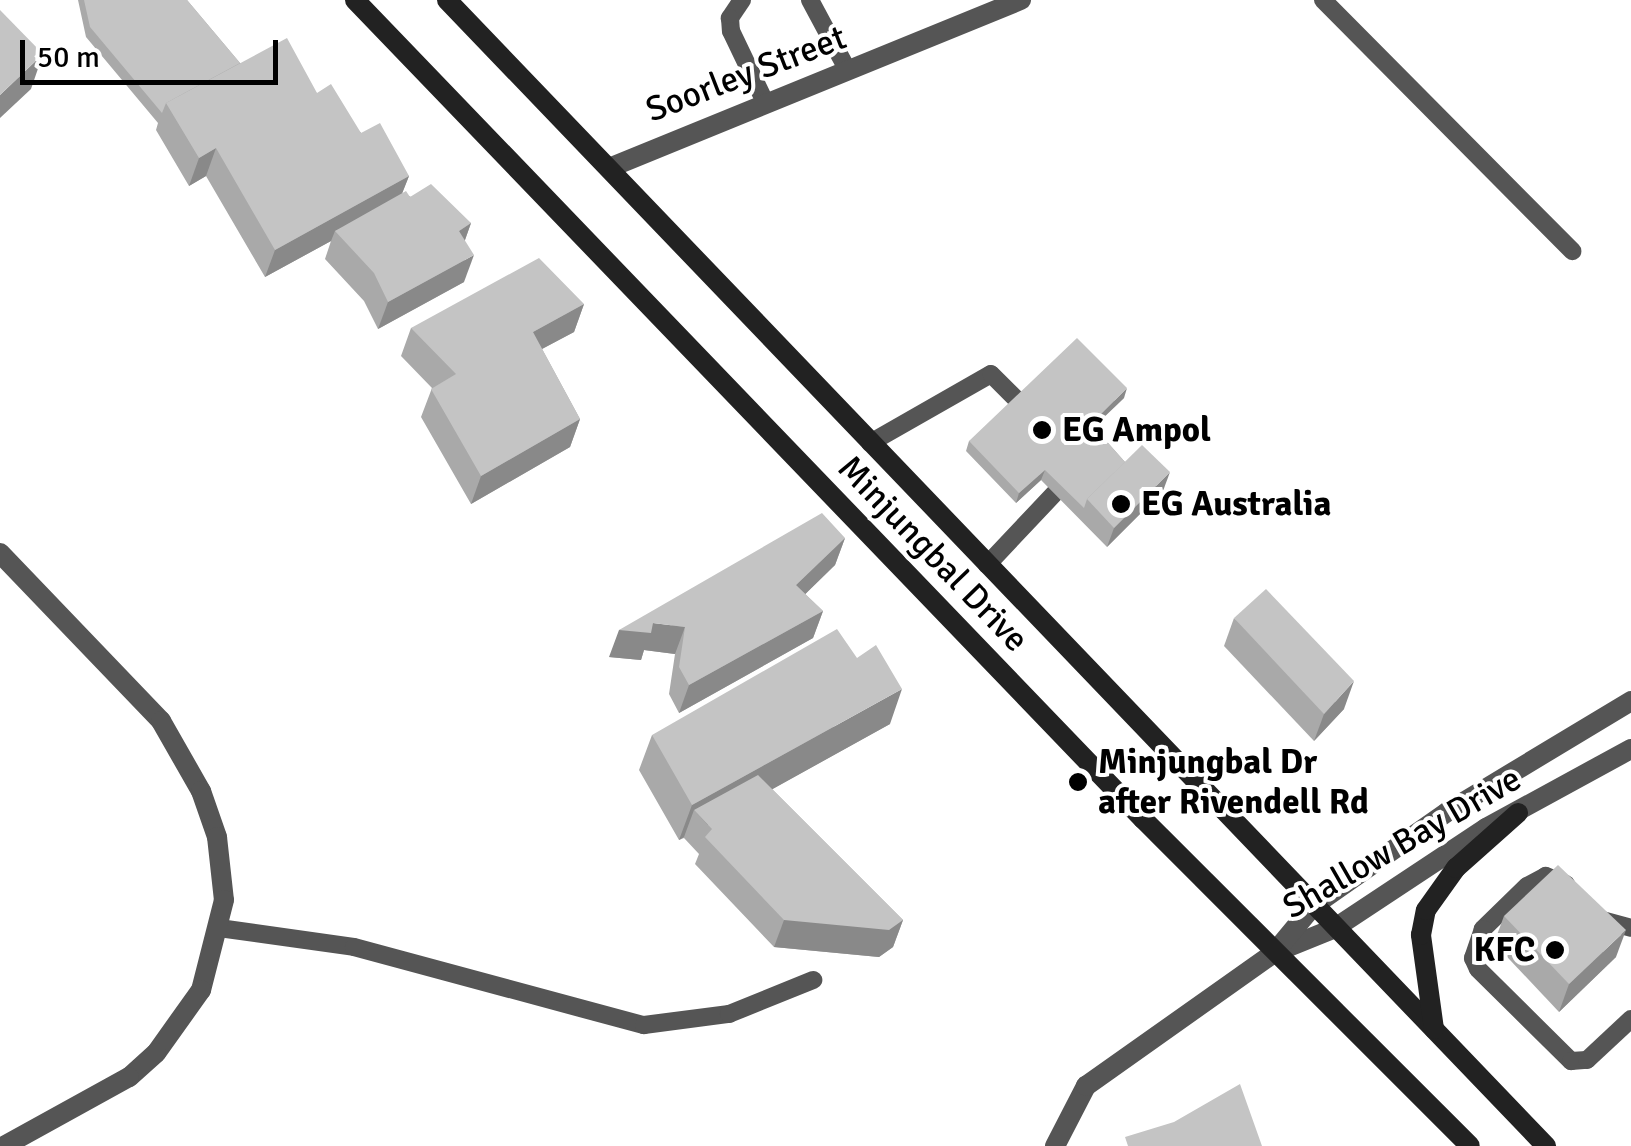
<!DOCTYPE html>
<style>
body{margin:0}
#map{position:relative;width:1631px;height:1146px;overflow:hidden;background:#fff;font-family:Signika,sans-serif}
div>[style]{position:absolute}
.lane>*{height:18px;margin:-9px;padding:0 9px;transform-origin:9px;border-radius:9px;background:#555}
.street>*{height:20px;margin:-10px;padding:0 10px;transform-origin:10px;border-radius:10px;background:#555}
.secondary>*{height:20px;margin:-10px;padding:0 10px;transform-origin:10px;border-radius:10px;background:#222}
.wall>*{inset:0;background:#a9a9a9}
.shaded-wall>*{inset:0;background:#898989}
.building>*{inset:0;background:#c4c4c4}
.dots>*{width:28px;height:28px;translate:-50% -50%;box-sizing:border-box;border:5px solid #fff;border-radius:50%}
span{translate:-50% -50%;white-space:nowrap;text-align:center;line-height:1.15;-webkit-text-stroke:8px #fff;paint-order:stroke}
.street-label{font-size:35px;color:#000}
.poi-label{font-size:35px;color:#000;font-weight:700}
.left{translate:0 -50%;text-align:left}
.right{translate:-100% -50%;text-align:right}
.scale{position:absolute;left:20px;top:40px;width:258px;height:45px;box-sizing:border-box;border:5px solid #000;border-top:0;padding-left:12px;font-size:30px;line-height:35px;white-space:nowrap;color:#000;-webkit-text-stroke:8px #fff;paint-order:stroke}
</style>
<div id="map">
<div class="lane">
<div style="left:742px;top:0;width:22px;rotate:124deg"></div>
<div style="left:730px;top:18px;width:13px;rotate:86deg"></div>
<div style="left:731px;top:31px;width:79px;rotate:64.4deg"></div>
<div style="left:810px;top:0;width:78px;rotate:61.8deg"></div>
<div style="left:1323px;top:0;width:354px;rotate:45.2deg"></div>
<div style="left:870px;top:443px;width:139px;rotate:-29.7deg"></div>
<div style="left:991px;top:374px;width:55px;rotate:45deg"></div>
<div style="left:987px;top:565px;width:120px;rotate:-46.7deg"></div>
<div style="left:1566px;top:884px;width:22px;rotate:-158deg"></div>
<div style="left:1546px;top:876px;width:21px;rotate:152deg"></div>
<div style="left:1527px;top:886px;width:62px;rotate:135.7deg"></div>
<div style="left:1483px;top:929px;width:31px;rotate:109deg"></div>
<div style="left:1473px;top:958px;width:12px;rotate:66deg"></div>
<div style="left:1478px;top:969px;width:131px;rotate:44.7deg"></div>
<div style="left:1571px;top:1061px;width:16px;rotate:-4deg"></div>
<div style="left:1587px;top:1060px;width:60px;rotate:-43deg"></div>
<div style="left:1602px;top:920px;width:30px;rotate:15deg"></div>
<div style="left:219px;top:928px;width:136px;rotate:8deg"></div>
<div style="left:354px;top:947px;width:300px;rotate:15.1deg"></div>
<div style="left:644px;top:1025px;width:86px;rotate:-7.4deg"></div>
<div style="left:729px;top:1014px;width:91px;rotate:-22deg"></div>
</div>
<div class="street">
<div style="left:609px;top:168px;width:445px;rotate:-22.2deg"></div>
<div style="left:0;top:553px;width:233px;rotate:46.2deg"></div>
<div style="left:161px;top:721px;width:81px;rotate:60.3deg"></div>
<div style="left:201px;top:791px;width:49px;rotate:70.8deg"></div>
<div style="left:217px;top:837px;width:63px;rotate:83.7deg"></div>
<div style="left:224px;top:900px;width:93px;rotate:104.3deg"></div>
<div style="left:201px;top:990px;width:77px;rotate:125.5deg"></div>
<div style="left:156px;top:1053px;width:36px;rotate:138deg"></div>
<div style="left:129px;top:1077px;width:143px;rotate:151.1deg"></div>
<div style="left:1276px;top:952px;width:64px;rotate:-22.1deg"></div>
<div style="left:1335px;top:928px;width:181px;rotate:-33.5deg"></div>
<div style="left:1486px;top:828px;width:165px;rotate:-28.6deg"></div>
<div style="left:1055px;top:1146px;width:68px;rotate:-62.7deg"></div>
<div style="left:1086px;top:1086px;width:230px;rotate:-35.3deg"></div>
<div style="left:1274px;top:953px;width:61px;rotate:-50.3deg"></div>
<div style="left:1313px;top:906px;width:164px;rotate:-35deg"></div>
<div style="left:1447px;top:812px;width:215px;rotate:-31.1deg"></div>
</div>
<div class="secondary">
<div style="left:355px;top:0;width:1137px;rotate:46.11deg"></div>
<div style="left:1143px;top:819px;width:462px;rotate:45deg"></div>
<div style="left:447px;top:0;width:1588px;rotate:46.2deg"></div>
<div style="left:1434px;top:1029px;width:95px;rotate:-97.9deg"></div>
<div style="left:1421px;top:935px;width:25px;rotate:-79deg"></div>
<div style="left:1426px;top:910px;width:52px;rotate:-54.5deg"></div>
<div style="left:1456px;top:868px;width:83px;rotate:-41.6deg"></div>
</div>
<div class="wall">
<div style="clip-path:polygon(78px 0,187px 0,240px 63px,317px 93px,409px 176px,402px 193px,471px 223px,465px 240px,464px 282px,378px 329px,364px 301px,325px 259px,331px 241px,265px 277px,206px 176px,189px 186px,156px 130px,158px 123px,86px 37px)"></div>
<div style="clip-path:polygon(584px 304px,574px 332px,542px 349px,580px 419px,570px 447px,471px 504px,421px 417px,432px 388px,401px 356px,411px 328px)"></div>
<div style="clip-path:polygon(1124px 398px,1094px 427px,1125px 462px,1163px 491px,1107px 547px,1041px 480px,1016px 503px,966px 451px,969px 441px)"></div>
<div style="clip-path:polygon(845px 538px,835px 565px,805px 594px,823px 611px,813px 638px,679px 713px,669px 694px,675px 654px,644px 650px,641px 660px,609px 657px)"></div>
<div style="clip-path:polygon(1234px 618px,1344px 709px,1314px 741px,1224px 646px)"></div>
<div style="clip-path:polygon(890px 724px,772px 789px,903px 920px,893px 947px,879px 957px,774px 947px,695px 864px,699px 854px,684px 838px,679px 840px,639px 770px,652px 735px)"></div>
<div style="clip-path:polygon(1504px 916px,1616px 957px,1559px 1012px,1494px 943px)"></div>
</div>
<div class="shaded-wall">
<div style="clip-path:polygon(43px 54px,31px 89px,0 118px,0 95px)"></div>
<div style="clip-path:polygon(216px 148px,206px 176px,189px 186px,199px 158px)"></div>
<div style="clip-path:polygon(409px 176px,398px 204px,335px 231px,331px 241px,265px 277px,275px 250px)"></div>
<div style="clip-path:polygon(471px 223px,461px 251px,459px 231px)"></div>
<div style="clip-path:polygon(474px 255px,464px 282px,378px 329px,388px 302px)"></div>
<div style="clip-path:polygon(584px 304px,574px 332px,523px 359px,533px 332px)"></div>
<div style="clip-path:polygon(1127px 388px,1124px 398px,1087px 433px,1091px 424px)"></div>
<div style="clip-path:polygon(580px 419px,570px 447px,471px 504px,481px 476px)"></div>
<div style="clip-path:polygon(1045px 470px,1041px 480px,1016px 503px,1019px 493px)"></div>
<div style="clip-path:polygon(1170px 472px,1163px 491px,1107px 547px,1114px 528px)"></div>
<div style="clip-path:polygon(845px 538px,835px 565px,786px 613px,796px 585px)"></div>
<div style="clip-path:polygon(823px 611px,813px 638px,679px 713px,689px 685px)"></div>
<div style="clip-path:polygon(653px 623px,685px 627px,675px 654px,644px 650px,641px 660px,609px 657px,619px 630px)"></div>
<div style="clip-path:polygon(1354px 681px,1344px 709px,1314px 741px,1324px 714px)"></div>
<div style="clip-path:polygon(902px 689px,890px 724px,708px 825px,694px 810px,684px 837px,679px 840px,692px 805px)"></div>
<div style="clip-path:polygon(784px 920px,903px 920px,893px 947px,879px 957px,774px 947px)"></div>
<div style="clip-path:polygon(1626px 930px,1616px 957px,1559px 1012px,1569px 984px)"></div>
</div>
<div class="building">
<div style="clip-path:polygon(84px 0,187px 0,240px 63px,166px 103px,162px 113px,90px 27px)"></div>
<div style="clip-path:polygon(0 10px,43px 54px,0 95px)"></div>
<div style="clip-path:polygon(287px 38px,317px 93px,331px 84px,361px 133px,380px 123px,409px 176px,275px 250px,216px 148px,199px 158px,166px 103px)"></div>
<div style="clip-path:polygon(431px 184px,471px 223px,459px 231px,474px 255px,388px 302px,374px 273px,335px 231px,406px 191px,410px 197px)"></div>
<div style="clip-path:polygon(539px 258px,584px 304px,533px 332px,580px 419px,481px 476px,431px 389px,456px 374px,411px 328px)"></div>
<div style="clip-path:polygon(1077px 338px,1127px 388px,1091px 424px,1125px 462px,1087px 499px,1084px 508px,1045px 470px,1019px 493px,969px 441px)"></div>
<div style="clip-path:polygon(1142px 445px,1170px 472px,1114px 528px,1087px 499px)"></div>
<div style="clip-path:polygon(822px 513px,845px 538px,796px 585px,823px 611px,689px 685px,679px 667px,685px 627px,653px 623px,651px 633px,619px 630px)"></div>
<div style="clip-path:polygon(1266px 589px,1354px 681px,1324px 714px,1234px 618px)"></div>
<div style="clip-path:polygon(837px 629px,857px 658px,876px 645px,902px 689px,692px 805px,652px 735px)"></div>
<div style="clip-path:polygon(758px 775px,903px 920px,889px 930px,784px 920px,705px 837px,712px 829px,694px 810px)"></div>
<div style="clip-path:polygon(1558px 865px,1626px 930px,1569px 984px,1504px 916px)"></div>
<div style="clip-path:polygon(1240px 1084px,1262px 1146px,1128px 1146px,1125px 1137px,1174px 1122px)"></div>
</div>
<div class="dots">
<div style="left:1042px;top:430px;background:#000"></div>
<div style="left:1121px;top:504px;background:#000"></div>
<div style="left:1078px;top:782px;background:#000"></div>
<div style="left:1555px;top:950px;background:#000"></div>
</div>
<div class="street-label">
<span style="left:746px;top:74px;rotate:-21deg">Soorley Street</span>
<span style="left:933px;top:554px;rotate:46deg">Minjungbal Drive</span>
<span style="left:1402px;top:843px;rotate:-30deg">Shallow Bay Drive</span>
</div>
<div class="poi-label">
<span class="left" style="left:1062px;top:430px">EG Ampol</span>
<span class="left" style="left:1141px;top:504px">EG Australia</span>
<span class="left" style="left:1098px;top:782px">Minjungbal Dr<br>after Rivendell Rd</span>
<span class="right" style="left:1535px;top:950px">KFC</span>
</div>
<div class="scale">50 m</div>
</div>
